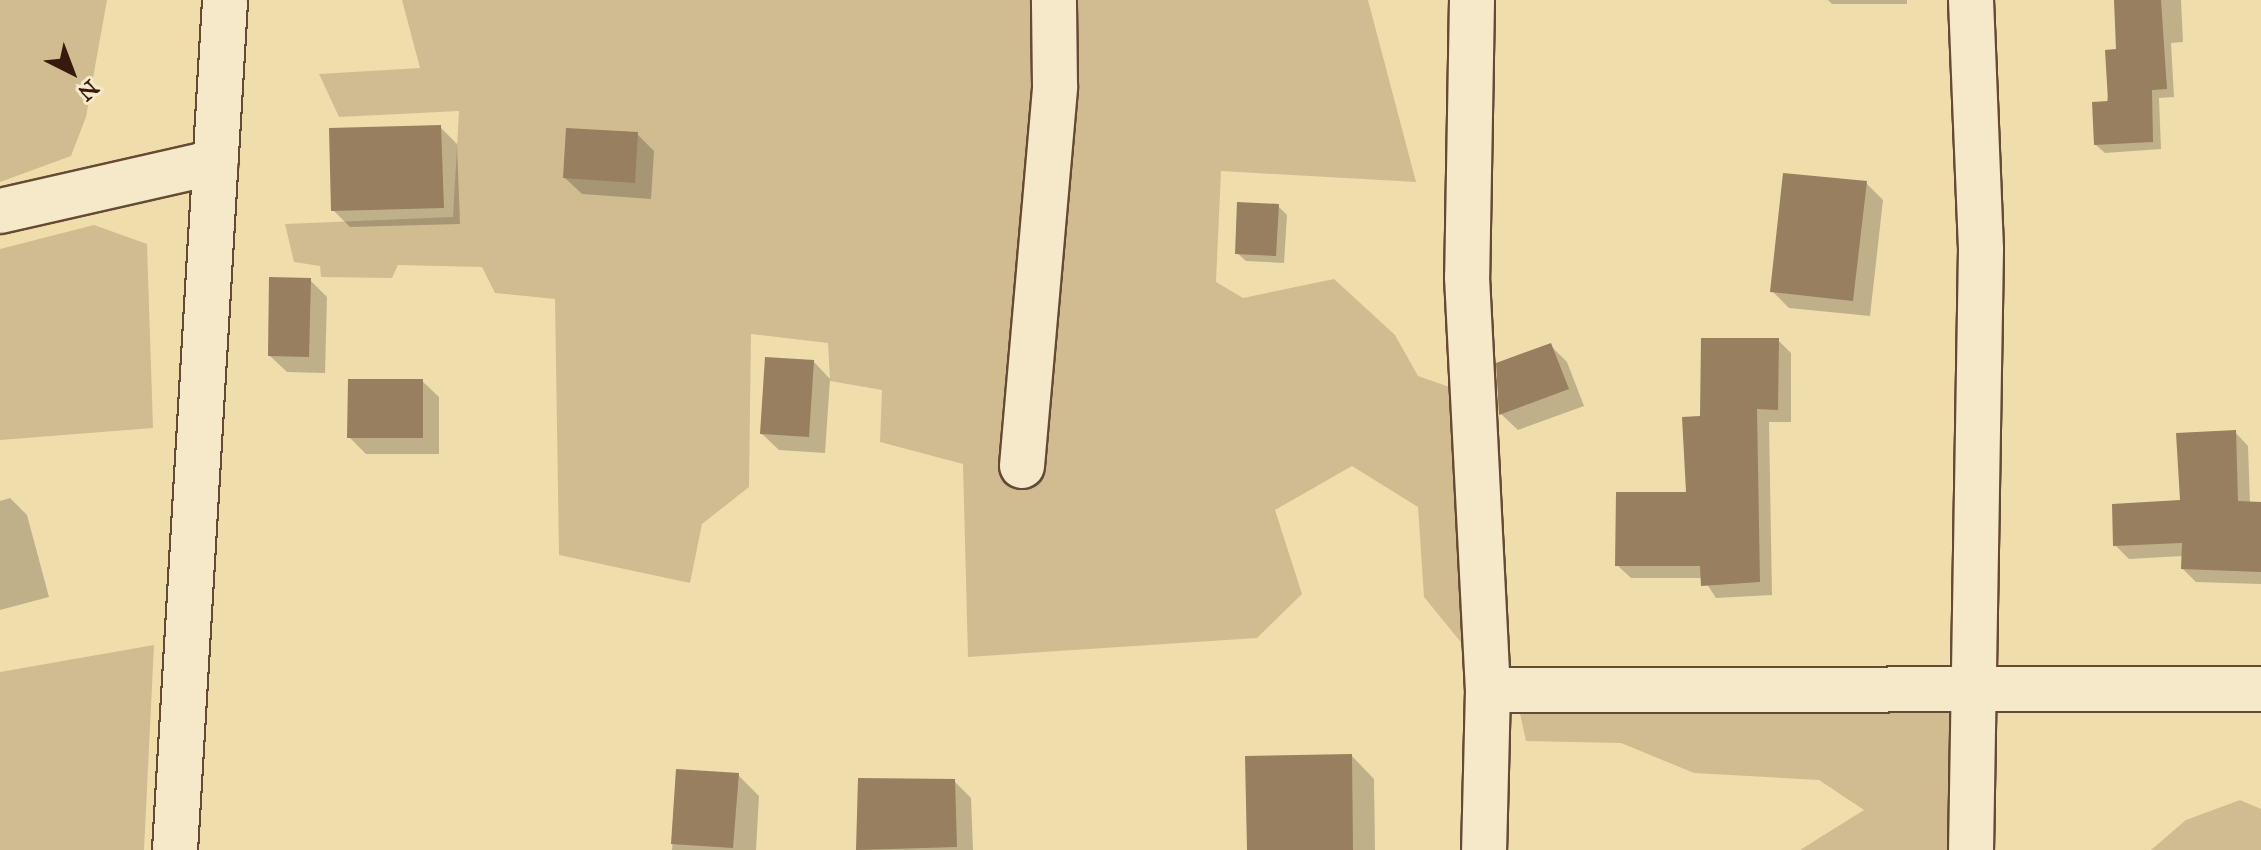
<!DOCTYPE html>
<style>
body{margin:0}
#map{position:relative;width:2261px;height:850px;overflow:hidden;background:#f0ddac;font-family:"IM FELL Great Primer",serif}
div>[style]{position:absolute}
.green>*{inset:0;background:#d1bc91}
.shadow>*{inset:0;background:#0003}
.building>*{inset:0;background:#977f60}
.roads{filter:drop-shadow(2px 0 #654a35) drop-shadow(-2px 0 #654a35) drop-shadow(0 2px #654a35) drop-shadow(0 -2px #654a35)}
.minor>*{height:44px;margin:-22px;padding:0 22px;transform-origin:22px;border-radius:22px;background:#f5e9c9}
span{translate:-50% -50%;white-space:nowrap;text-align:center;line-height:1.15;-webkit-text-stroke:8px #f5e9c9;paint-order:stroke}
.north{position:absolute;left:32px;top:32px;width:80px;height:80px;-webkit-text-stroke:6px #f5e9c9;paint-order:stroke;rotate:138deg;font-size:22px;font-weight:700;line-height:32px;text-align:center;color:#37190d}
.north::after{content:'';display:block;margin:auto;width:28px;height:36px;background:#37190d;clip-path:polygon(50% 0,100% 100%,50% 72%,0 100%)}
</style>
<div id="map">
<div class="green">
<div style="clip-path:polygon(0 0,107px 0,86px 117px,71px 156px,0 182px)"></div>
<div style="clip-path:polygon(402px 0,1368px 0,1416px 182px,1221px 171px,1216px 282px,1243px 298px,1334px 279px,1395px 335px,1418px 376px,1455px 389px,1464px 646px,1424px 597px,1418px 507px,1352px 466px,1275px 510px,1302px 594px,1257px 638px,968px 657px,963px 464px,880px 442px,882px 390px,830px 381px,828px 343px,751px 334px,749px 487px,702px 524px,690px 583px,559px 555px,555px 299px,495px 293px,482px 267px,398px 265px,392px 278px,321px 277px,320px 266px,294px 262px,285px 224px,453px 217px,459px 111px,339px 117px,319px 74px,420px 68px)"></div>
<div style="clip-path:polygon(94px 225px,147px 244px,153px 428px,0 440px,0 249px)"></div>
<div style="clip-path:polygon(154px 645px,144px 850px,0 850px,0 672px)"></div>
<div style="clip-path:polygon(1519px 709px,1953px 712px,1948px 850px,1800px 850px,1864px 810px,1819px 780px,1694px 773px,1621px 743px,1526px 741px)"></div>
<div style="clip-path:polygon(2240px 800px,2261px 809px,2261px 850px,2151px 850px,2186px 820px)"></div>
</div>
<div class="shadow">
<div style="clip-path:polygon(1828px 0,1907px 0,1907px 4px,1832px 4px)"></div>
<div style="clip-path:polygon(2116px 0,2181px 0,2183px 42px,2171px 43px,2174px 97px,2159px 98px,2161px 149px,2105px 153px,2096px 145px,2119px 51px)"></div>
<div style="clip-path:polygon(440px 127px,457px 144px,460px 224px,350px 227px,333px 210px)"></div>
<div style="clip-path:polygon(637px 134px,654px 151px,651px 199px,582px 194px,565px 178px)"></div>
<div style="clip-path:polygon(1866px 183px,1883px 200px,1870px 316px,1789px 308px,1772px 291px)"></div>
<div style="clip-path:polygon(1278px 206px,1287px 215px,1284px 263px,1246px 261px,1237px 253px)"></div>
<div style="clip-path:polygon(310px 280px,327px 297px,325px 373px,287px 372px,270px 356px)"></div>
<div style="clip-path:polygon(1778px 340px,1791px 353px,1791px 422px,1769px 422px,1772px 595px,1716px 598px,1703px 578px,1631px 578px,1617px 565px,1688px 494px,1702px 418px)"></div>
<div style="clip-path:polygon(1550px 345px,1567px 362px,1584px 406px,1518px 430px,1501px 414px)"></div>
<div style="clip-path:polygon(814px 362px,830px 379px,825px 453px,779px 450px,762px 434px)"></div>
<div style="clip-path:polygon(422px 381px,439px 397px,439px 454px,366px 454px,349px 437px)"></div>
<div style="clip-path:polygon(2235px 432px,2248px 446px,2250px 503px,2261px 504px,2261px 584px,2196px 582px,2183px 569px,2183px 556px,2129px 559px,2115px 545px,2182px 502px)"></div>
<div style="clip-path:polygon(10px 498px,27px 515px,49px 597px,0 610px,0 501px)"></div>
<div style="clip-path:polygon(1352px 756px,1374px 779px,1375px 850px,1249px 850px)"></div>
<div style="clip-path:polygon(678px 771px,738px 775px,759px 796px,756px 850px,672px 850px)"></div>
<div style="clip-path:polygon(860px 780px,954px 781px,971px 798px,973px 850px,858px 850px)"></div>
</div>
<div class="building">
<div style="clip-path:polygon(2114px 0,2161px 0,2167px 89px,2152px 90px,2153px 142px,2094px 145px,2092px 102px,2108px 101px,2105px 50px,2116px 49px)"></div>
<div style="clip-path:polygon(441px 125px,444px 208px,331px 211px,329px 128px)"></div>
<div style="clip-path:polygon(566px 128px,638px 132px,635px 183px,563px 178px)"></div>
<div style="clip-path:polygon(1783px 173px,1867px 181px,1853px 301px,1770px 292px)"></div>
<div style="clip-path:polygon(1237px 202px,1279px 204px,1276px 256px,1235px 254px)"></div>
<div style="clip-path:polygon(269px 277px,311px 278px,309px 357px,268px 356px)"></div>
<div style="clip-path:polygon(1701px 338px,1779px 338px,1778px 410px,1757px 409px,1760px 582px,1701px 586px,1700px 566px,1615px 566px,1616px 492px,1686px 492px,1682px 417px,1700px 416px)"></div>
<div style="clip-path:polygon(1551px 343px,1569px 389px,1499px 415px,1496px 363px)"></div>
<div style="clip-path:polygon(765px 357px,814px 360px,809px 437px,760px 434px)"></div>
<div style="clip-path:polygon(348px 379px,423px 379px,423px 438px,347px 438px)"></div>
<div style="clip-path:polygon(2236px 430px,2238px 501px,2261px 502px,2261px 572px,2181px 569px,2182px 543px,2113px 546px,2112px 504px,2180px 500px,2176px 433px)"></div>
<div style="clip-path:polygon(1352px 754px,1353px 850px,1247px 850px,1245px 756px)"></div>
<div style="clip-path:polygon(676px 769px,739px 773px,733px 848px,671px 844px)"></div>
<div style="clip-path:polygon(858px 778px,955px 779px,957px 847px,856px 850px)"></div>
</div>
<div class="roads">
<div class="minor">
<div style="left:1472px;top:0;width:277px;rotate:91deg"></div>
<div style="left:1467px;top:277px;width:414px;rotate:87.1deg"></div>
<div style="left:1488px;top:690px;width:160px;rotate:91.4deg"></div>
<div style="left:1971px;top:0;width:249px;rotate:87.7deg"></div>
<div style="left:1981px;top:249px;width:601px;rotate:90.95deg"></div>
<div style="left:0;top:211px;width:221px;rotate:-12.8deg"></div>
<div style="left:1022px;top:466px;width:381px;rotate:-85deg"></div>
<div style="left:1055px;top:86px;width:86px;rotate:-90.7deg"></div>
<div style="left:1488px;top:690px;width:773px;rotate:-0.07deg"></div>
<div style="left:175px;top:850px;width:851px;rotate:-86.63deg"></div>
</div>
</div>
<div class="north">N</div>
</div>
